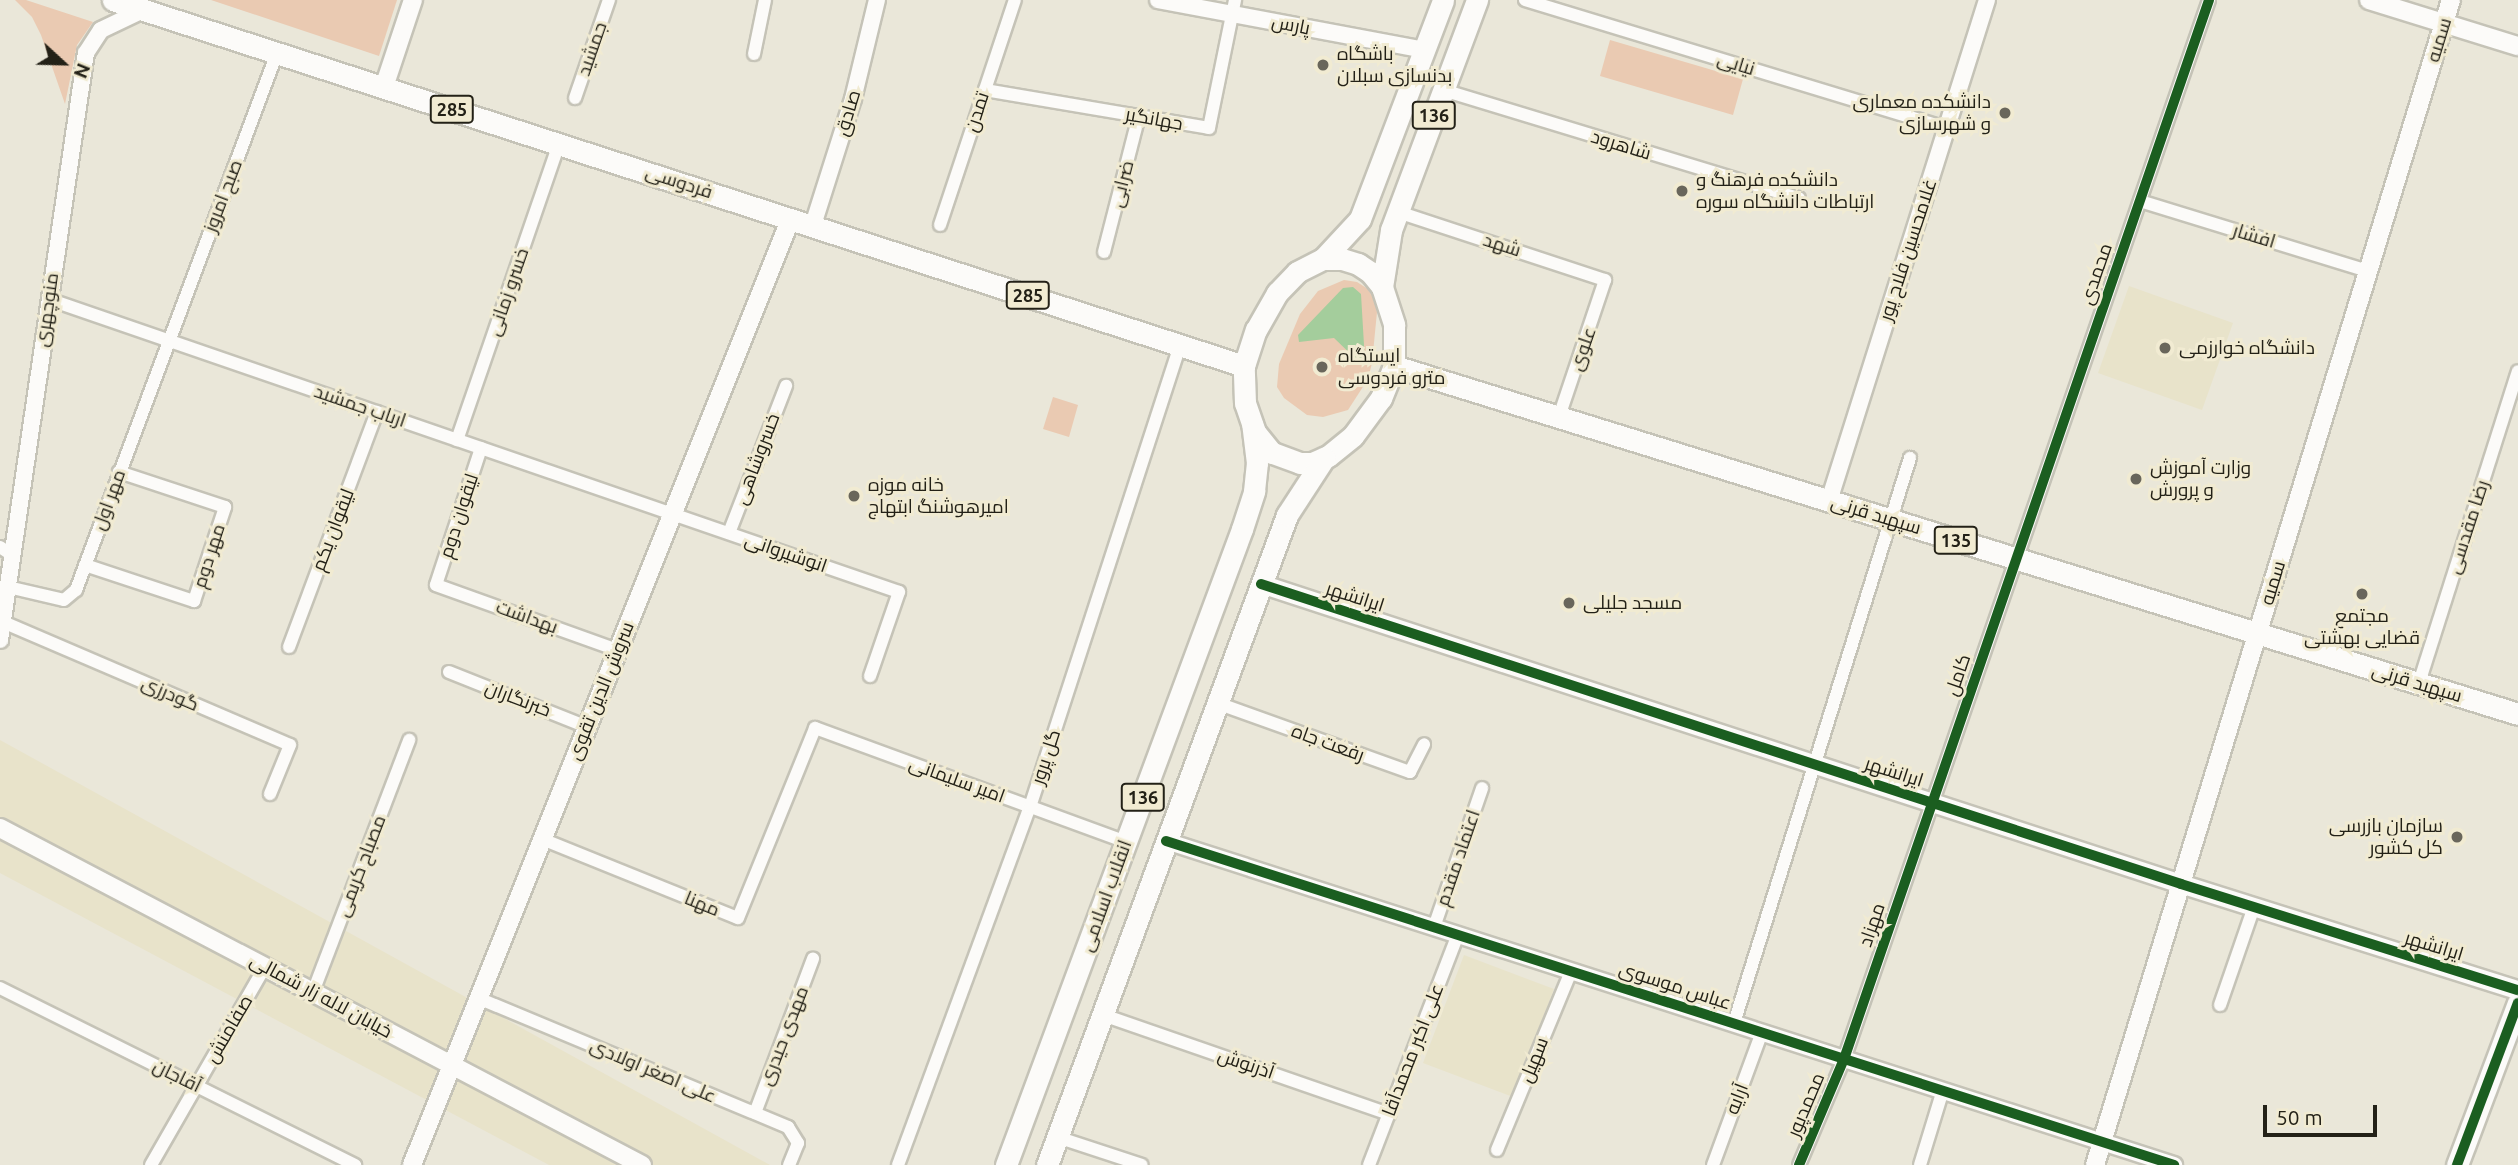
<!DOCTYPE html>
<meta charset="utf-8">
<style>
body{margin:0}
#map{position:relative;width:2518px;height:1165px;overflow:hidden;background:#eae7d9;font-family:Ubuntu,Cairo,sans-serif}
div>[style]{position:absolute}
.built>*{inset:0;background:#e8e3ca}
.green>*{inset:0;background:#eacab2}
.water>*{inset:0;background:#a4cd9c}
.roads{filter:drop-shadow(2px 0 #c5c3b7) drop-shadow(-2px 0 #c5c3b7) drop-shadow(0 2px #c5c3b7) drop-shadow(0 -2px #c5c3b7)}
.minor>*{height:12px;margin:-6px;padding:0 6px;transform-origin:6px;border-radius:6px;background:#fcfbf9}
.tertiary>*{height:16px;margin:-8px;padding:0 8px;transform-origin:8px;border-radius:8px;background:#fcfbf9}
.secondary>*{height:18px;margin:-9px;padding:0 9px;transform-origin:9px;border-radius:9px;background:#fcfbf9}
.primary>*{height:21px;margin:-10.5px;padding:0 10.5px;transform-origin:10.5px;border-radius:10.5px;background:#fcfbf9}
.cycleway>*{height:10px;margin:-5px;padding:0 5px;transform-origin:5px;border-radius:5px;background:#1b5e20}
.dots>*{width:19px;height:19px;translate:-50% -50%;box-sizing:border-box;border:4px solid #f1ebd2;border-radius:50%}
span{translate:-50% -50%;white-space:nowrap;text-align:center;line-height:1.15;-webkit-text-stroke:6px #f1ebd2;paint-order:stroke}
.shield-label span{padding:2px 5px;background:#f1ebd2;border:2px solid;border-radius:5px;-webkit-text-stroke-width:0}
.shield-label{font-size:18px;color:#232117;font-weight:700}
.street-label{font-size:19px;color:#232117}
.poi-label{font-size:19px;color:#232117}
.left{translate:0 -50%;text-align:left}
.right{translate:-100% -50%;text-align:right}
.north{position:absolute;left:28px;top:28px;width:70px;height:70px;-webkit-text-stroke:5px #f1ebd2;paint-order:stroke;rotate:112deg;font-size:19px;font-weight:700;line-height:28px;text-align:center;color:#232117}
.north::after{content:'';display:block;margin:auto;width:24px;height:32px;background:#232117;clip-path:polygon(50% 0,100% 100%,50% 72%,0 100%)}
.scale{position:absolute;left:2263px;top:1105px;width:114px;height:32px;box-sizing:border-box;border:4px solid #232117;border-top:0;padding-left:9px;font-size:21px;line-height:24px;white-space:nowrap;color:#232117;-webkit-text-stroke:5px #f1ebd2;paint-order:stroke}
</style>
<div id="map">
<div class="built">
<div style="clip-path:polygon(2129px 286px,2233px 323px,2202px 410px,2098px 373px)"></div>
<div style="clip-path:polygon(0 740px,770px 1165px,549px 1165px,0 873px)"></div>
<div style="clip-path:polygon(1464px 955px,1554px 989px,1513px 1097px,1423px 1063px)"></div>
</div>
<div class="green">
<div style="clip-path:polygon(15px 0,26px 0,93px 22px,77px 45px,65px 104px,41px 35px,32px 17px)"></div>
<div style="clip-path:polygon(211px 0,397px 0,379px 56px)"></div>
<div style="clip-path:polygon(1610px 40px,1743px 79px,1733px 115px,1600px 76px)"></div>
<div style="clip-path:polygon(1344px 280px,1357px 282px,1368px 289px,1374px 299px,1377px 312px,1372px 363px,1368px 379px,1348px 410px,1323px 417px,1307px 415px,1284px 398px,1277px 387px,1279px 364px,1300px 314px,1318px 291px)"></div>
<div style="clip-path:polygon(1053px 397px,1078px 405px,1069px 437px,1043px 429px)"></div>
</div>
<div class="water">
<div style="clip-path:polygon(1353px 287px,1361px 294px,1365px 362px,1360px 363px,1334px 338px,1299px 342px,1298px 335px,1343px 288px)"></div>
</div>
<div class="roads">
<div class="minor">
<div style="left:1525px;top:0;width:441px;rotate:16.9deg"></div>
<div style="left:754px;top:54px;width:55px;rotate:-78.5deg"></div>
<div style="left:985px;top:90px;width:227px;rotate:9.6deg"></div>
<div style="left:1209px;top:128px;width:131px;rotate:-78.5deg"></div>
<div style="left:1443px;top:90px;width:372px;rotate:16.9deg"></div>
<div style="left:575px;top:98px;width:104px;rotate:-70.9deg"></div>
<div style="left:2140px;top:201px;width:239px;rotate:17.1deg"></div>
<div style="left:1398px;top:212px;width:218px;rotate:18.2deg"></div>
<div style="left:1605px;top:280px;width:145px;rotate:108.6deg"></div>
<div style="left:940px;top:225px;width:237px;rotate:-71.6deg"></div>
<div style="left:1104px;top:252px;width:140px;rotate:-75.6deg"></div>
<div style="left:48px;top:299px;width:900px;rotate:19deg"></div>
<div style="left:899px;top:592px;width:89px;rotate:109deg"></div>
<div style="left:457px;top:440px;width:313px;rotate:-71deg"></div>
<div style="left:481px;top:448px;width:144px;rotate:108.2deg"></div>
<div style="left:436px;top:585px;width:193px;rotate:19.7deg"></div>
<div style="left:729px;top:533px;width:158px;rotate:-68.8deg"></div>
<div style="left:0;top:547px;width:14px;rotate:34deg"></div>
<div style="left:85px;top:565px;width:115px;rotate:18.3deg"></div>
<div style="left:194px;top:601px;width:99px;rotate:-71.7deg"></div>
<div style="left:225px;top:507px;width:112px;rotate:-161.7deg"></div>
<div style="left:8px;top:587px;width:57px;rotate:13.1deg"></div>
<div style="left:64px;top:600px;width:16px;rotate:-40deg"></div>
<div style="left:76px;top:590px;width:573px;rotate:-69.48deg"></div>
<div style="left:3px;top:622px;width:312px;rotate:23.2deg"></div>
<div style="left:290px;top:745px;width:53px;rotate:112.2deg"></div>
<div style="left:289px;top:647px;width:251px;rotate:-69.5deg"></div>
<div style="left:449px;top:672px;width:149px;rotate:21.7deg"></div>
<div style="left:2419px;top:683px;width:327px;rotate:-72.4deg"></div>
<div style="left:1217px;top:703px;width:205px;rotate:19.7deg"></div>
<div style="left:1410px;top:772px;width:31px;rotate:-63deg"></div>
<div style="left:542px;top:839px;width:211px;rotate:22deg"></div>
<div style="left:738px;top:918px;width:205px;rotate:-67.9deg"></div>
<div style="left:815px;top:728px;width:331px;rotate:20.1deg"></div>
<div style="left:1434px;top:927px;width:147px;rotate:-70.9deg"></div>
<div style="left:0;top:988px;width:397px;rotate:26.5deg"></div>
<div style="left:313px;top:992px;width:270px;rotate:-69.1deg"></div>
<div style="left:478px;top:998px;width:336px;rotate:22.6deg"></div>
<div style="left:788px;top:1127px;width:19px;rotate:58deg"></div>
<div style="left:798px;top:1143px;width:24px;rotate:112deg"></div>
<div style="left:2220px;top:1005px;width:104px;rotate:-70.9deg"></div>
<div style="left:1103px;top:1015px;width:303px;rotate:19.1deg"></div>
<div style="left:1734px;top:1023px;width:592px;rotate:-72.7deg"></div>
<div style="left:755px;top:1113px;width:165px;rotate:-69.4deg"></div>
<div style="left:1057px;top:1137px;width:89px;rotate:18.2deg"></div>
<div style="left:1497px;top:1150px;width:194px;rotate:-67.5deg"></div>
<div style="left:151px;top:1165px;width:228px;rotate:-60.1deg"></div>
<div style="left:898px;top:1165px;width:382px;rotate:-69.8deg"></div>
<div style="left:1030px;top:807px;width:486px;rotate:-72deg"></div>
<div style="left:1369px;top:1165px;width:248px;rotate:-68.9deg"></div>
<div style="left:1713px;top:1165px;width:142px;rotate:-69.8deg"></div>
<div style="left:1799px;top:1165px;width:115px;rotate:-67deg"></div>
<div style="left:1844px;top:1059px;width:1120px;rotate:-70.98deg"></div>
<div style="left:1920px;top:1165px;width:78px;rotate:-73deg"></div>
</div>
<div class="tertiary">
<div style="left:1158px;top:0;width:271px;rotate:10.6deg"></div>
<div style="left:813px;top:225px;width:132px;rotate:-72.4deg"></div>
<div style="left:853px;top:99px;width:102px;rotate:-76.4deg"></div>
<div style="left:1829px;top:501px;width:525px;rotate:-72.5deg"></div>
<div style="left:0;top:640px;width:593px;rotate:-81.67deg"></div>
<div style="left:86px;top:53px;width:27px;rotate:-57deg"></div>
<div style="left:101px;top:30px;width:47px;rotate:-25.5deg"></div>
<div style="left:1166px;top:841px;width:1059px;rotate:17.82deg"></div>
</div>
<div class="secondary">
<div style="left:2369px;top:0;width:156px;rotate:17.2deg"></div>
<div style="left:384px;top:87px;width:92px;rotate:-71.6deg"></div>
<div style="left:1261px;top:584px;width:968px;rotate:18.06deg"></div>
<div style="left:2181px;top:884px;width:353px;rotate:17.5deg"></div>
<div style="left:0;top:828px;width:725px;rotate:27.7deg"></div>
<div style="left:412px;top:1165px;width:1020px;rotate:-68.19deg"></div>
<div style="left:2095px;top:1165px;width:1218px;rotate:-73.01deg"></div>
</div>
<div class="primary">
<div style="left:113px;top:0;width:1189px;rotate:17.93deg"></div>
<div style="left:1323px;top:259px;width:19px"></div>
<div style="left:1342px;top:259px;width:17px;rotate:17deg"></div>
<div style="left:1358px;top:264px;width:14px;rotate:34deg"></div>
<div style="left:1370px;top:272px;width:19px;rotate:51deg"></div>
<div style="left:1382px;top:287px;width:40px;rotate:72deg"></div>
<div style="left:1394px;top:325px;width:41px;rotate:90deg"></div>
<div style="left:1394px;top:366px;width:35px;rotate:112deg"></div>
<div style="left:1381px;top:398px;width:47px;rotate:126.4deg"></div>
<div style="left:1353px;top:436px;width:32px;rotate:141deg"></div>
<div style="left:1328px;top:456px;width:17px;rotate:156deg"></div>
<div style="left:1312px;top:463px;width:12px;rotate:180deg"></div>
<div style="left:1300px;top:463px;width:30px;rotate:-160deg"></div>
<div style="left:1272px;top:453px;width:27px;rotate:-129deg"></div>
<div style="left:1255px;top:432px;width:31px;rotate:-109deg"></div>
<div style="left:1245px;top:403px;width:37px;rotate:-92deg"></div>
<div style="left:1244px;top:366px;width:38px;rotate:-72deg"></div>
<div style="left:1256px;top:330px;width:43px;rotate:-60.4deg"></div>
<div style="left:1277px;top:293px;width:29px;rotate:-46deg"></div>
<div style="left:1297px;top:272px;width:29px;rotate:-27deg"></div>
<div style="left:1323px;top:259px;width:54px;rotate:-47.2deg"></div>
<div style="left:1360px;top:219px;width:234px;rotate:-69.2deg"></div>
<div style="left:1382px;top:287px;width:58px;rotate:-81deg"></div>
<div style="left:1391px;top:230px;width:246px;rotate:-69.5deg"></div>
<div style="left:1394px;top:366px;width:1177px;rotate:17.2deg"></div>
<div style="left:1006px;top:1165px;width:678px;rotate:-69.64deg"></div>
<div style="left:1242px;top:529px;width:40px;rotate:-72deg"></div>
<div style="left:1254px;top:491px;width:28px;rotate:-84deg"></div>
<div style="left:1257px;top:463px;width:38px;rotate:-97deg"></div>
<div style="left:1047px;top:1165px;width:693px;rotate:-69.73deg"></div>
<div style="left:1287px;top:515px;width:68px;rotate:-57deg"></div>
<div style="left:2457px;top:1165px;width:173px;rotate:-69.4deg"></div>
</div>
</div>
<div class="cycleway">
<div style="left:1261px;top:584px;width:968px;rotate:18.06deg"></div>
<div style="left:2181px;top:884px;width:353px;rotate:17.5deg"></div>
<div style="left:1166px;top:841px;width:1059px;rotate:17.82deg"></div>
<div style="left:1799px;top:1165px;width:115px;rotate:-67deg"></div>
<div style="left:1844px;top:1059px;width:1120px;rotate:-70.98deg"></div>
<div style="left:2457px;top:1165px;width:173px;rotate:-69.4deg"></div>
</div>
<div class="dots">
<div style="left:1323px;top:65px;background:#69665b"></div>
<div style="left:2005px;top:113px;background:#69665b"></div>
<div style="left:1682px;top:191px;background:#69665b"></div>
<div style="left:2165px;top:348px;background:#69665b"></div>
<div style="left:1322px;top:367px;background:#69665b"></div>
<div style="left:2136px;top:479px;background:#69665b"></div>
<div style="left:854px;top:496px;background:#69665b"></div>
<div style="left:2362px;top:594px;background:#69665b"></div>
<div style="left:1569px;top:603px;background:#69665b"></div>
<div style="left:2457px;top:837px;background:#69665b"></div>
</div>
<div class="shield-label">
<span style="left:452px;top:109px">285</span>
<span style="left:1434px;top:115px">136</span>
<span style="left:1028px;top:295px">285</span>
<span style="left:1956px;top:540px">135</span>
<span style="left:1143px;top:797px">136</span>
</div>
<div class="street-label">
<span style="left:1291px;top:25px;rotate:11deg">پارس</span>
<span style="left:2439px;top:40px;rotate:-73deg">سمیه</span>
<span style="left:592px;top:49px;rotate:-71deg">جمشید</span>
<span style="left:1736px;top:64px;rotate:17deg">نیایی</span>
<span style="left:977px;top:112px;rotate:-72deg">تمدن</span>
<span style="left:848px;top:113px;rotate:-73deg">صادق</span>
<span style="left:1154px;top:119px;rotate:10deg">جهانگیر</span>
<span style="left:1621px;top:145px;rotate:17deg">شاهرود</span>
<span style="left:679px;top:182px;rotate:18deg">فردوسی</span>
<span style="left:1122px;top:184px;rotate:-76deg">ضرابی</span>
<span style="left:223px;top:196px;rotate:-69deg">صبح امروز</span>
<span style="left:2254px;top:236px;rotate:17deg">افشار</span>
<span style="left:1502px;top:245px;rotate:18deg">شهد</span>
<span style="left:1908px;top:250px;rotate:-72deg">غلامحسین فلاح‌ پور</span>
<span style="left:2096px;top:274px;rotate:-71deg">محمدی</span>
<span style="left:508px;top:292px;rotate:-71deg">خسرو زمانی</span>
<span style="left:47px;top:310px;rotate:-82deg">منوچهری</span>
<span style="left:1583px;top:349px;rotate:-71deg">علوی</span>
<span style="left:360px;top:406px;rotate:19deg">ارباب جمشید</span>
<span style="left:757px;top:459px;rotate:-69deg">خسروشاهی</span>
<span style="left:109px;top:500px;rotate:-70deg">مهر اول</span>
<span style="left:1876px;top:515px;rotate:17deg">سپهبد قرنی</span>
<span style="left:459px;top:516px;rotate:-72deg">لیقوان دوم</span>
<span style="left:2468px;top:527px;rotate:-72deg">رضا مقدسی</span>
<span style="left:333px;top:530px;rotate:-69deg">لیقوان یکم</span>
<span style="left:786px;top:553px;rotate:19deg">انوشیروانی</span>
<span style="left:209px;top:556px;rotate:-72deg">مهر دوم</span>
<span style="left:2273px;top:583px;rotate:-73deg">سمیه</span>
<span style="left:1355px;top:597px;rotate:18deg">ایرانشهر</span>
<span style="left:527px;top:617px;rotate:20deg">بهداشت</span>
<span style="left:1958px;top:675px;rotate:-71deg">کامل</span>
<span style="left:2417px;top:683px;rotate:17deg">سپهبد قرنی</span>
<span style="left:601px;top:691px;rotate:-68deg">سروش الدین تقوی</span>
<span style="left:170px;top:694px;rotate:23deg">گودرزی</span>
<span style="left:518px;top:699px;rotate:21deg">خبرنگاران</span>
<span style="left:1328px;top:743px;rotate:20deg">رفعت جاه</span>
<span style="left:1046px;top:757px;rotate:-72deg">گل پرور</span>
<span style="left:1894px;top:772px;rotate:18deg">ایرانشهر</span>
<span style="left:957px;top:780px;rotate:20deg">امیر سلیمانی</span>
<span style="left:1458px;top:858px;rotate:-71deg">اعتماد مقدم</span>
<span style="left:361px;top:866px;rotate:-69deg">مصباح کریمی</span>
<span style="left:1106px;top:896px;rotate:-70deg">انقلاب اسلامی</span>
<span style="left:702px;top:904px;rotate:22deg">مهنا</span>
<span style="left:1872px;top:925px;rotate:-71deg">مهزاد</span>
<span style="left:2434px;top:946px;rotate:17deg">ایرانشهر</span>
<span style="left:1675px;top:986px;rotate:18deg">عباس موسوی</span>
<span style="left:321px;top:996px;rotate:28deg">خیابان لاله زار شمالی</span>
<span style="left:229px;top:1029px;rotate:-60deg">صفامنش</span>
<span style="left:784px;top:1036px;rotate:-69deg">مهدی حیدری</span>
<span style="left:1413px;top:1050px;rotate:-69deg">علی اکبر محمدآقا</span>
<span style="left:1534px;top:1060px;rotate:-68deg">سهیل</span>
<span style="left:1246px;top:1064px;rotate:19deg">آذرنوش</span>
<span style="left:653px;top:1071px;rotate:23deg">علی اصغر اولادی</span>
<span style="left:177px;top:1076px;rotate:26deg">آقاجان</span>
<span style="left:1737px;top:1099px;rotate:-69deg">آرایه</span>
<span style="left:1806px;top:1105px;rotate:-67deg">محمدپور</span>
</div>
<div class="poi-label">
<span class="left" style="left:1337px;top:65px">باشگاه<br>بدنسازی سبلان</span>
<span class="right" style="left:1991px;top:113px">دانشکده معماری<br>و شهرسازی</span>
<span class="left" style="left:1696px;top:191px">دانشکده فرهنگ و<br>ارتباطات دانشگاه سوره</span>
<span class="left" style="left:2179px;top:348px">دانشگاه خوارزمی</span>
<span class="left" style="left:1338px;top:367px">ایستگاه<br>مترو فردوسی</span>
<span class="left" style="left:2150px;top:479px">وزارت آموزش<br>و پرورش</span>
<span class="left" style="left:868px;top:496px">خانه موزه<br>امیرهوشنگ ابتهاج</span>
<span class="left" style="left:1583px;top:603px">مسجد جلیلی</span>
<span style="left:2362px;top:627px">مجتمع<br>قضایی بهشتی</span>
<span class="right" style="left:2443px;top:837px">سازمان بازرسی<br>کل کشور</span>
</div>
<div class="north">N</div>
<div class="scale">50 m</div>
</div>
